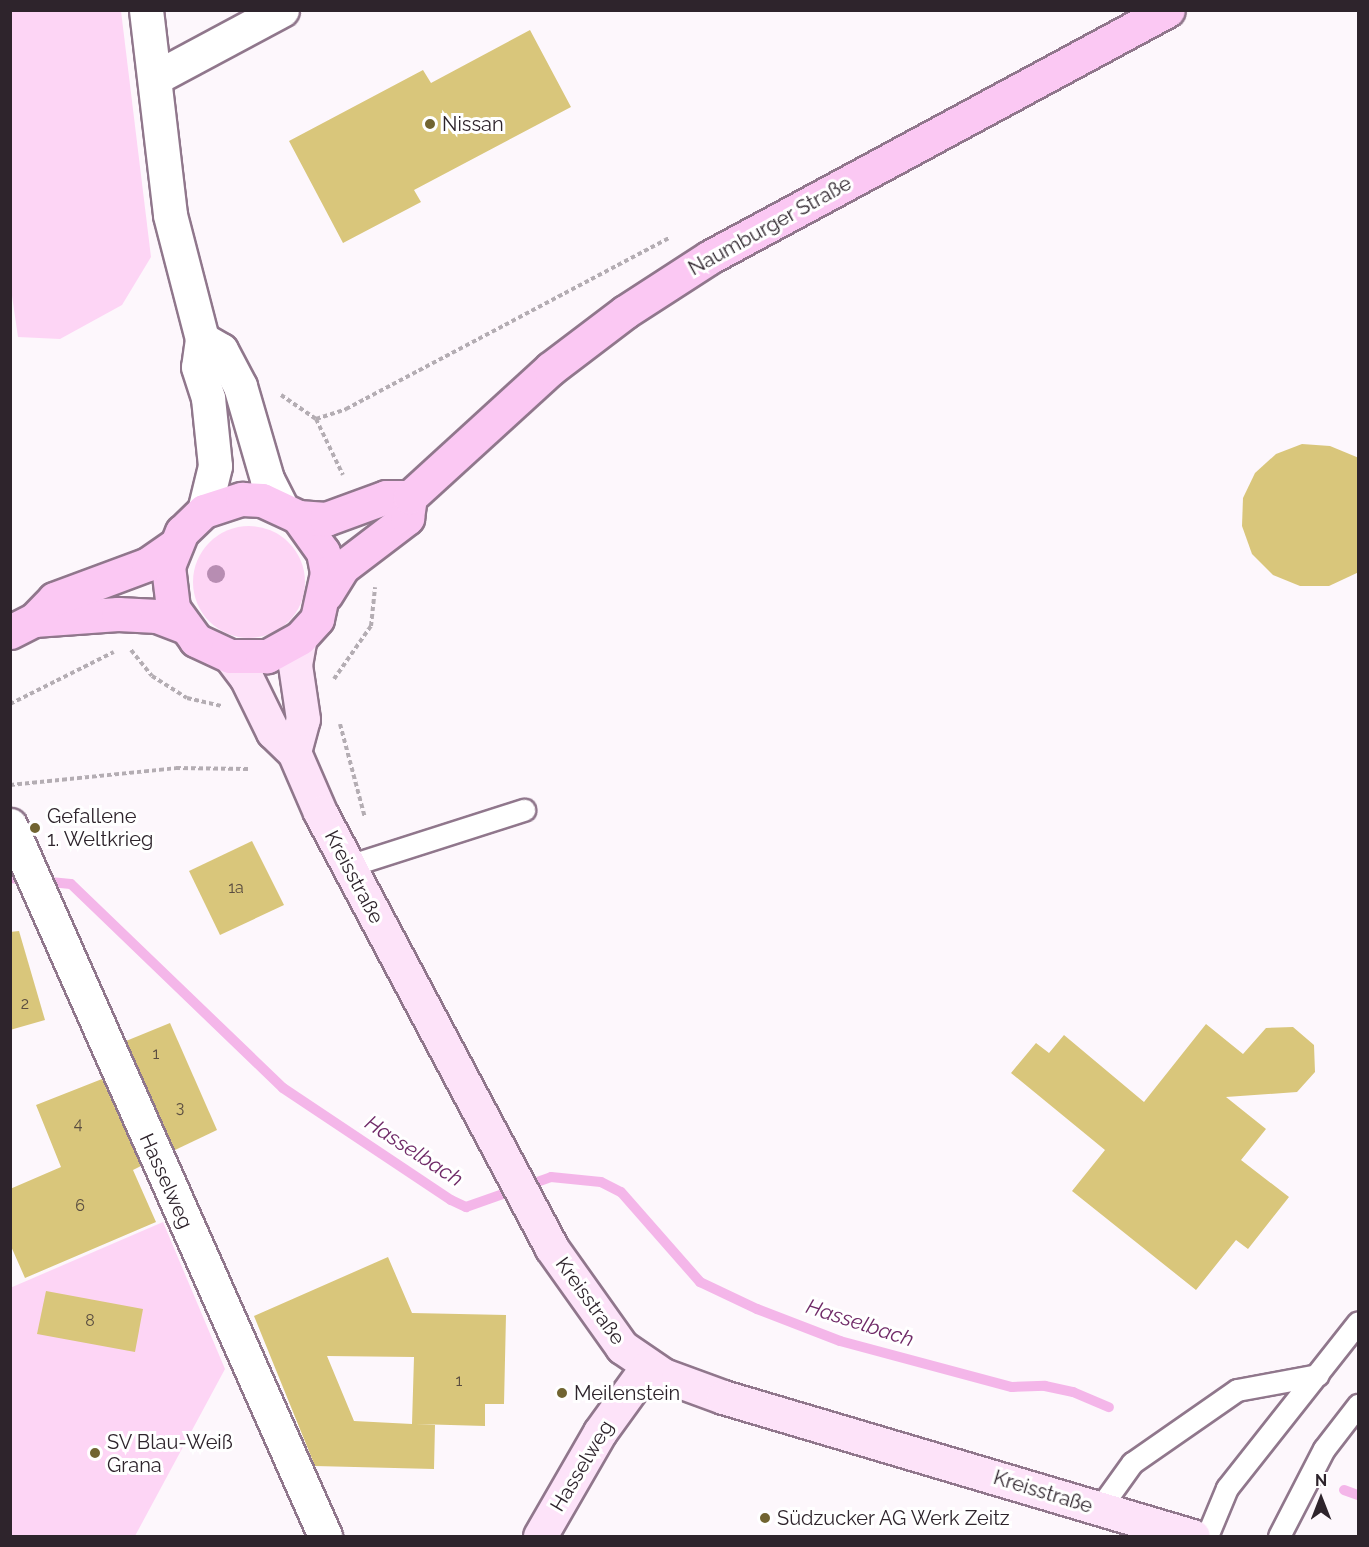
<!DOCTYPE html>
<meta charset="utf-8">
<style>
body{margin:0}
#map{position:relative;width:1369px;height:1547px;overflow:hidden;background:#fdf7fc;font-family:Raleway,sans-serif}
div>[style]{position:absolute}
.green>*{inset:0;background:#fdd5f5}
.round{border-radius:50%}
.stream>*{height:10px;margin:-5px;padding:0 5px;transform-origin:5px;border-radius:5px;background:#f4b6e9}
.building>*{inset:0;background:#d9c67b}
.path>*{height:4px;margin-top:-2px;transform-origin:0;background:repeating-linear-gradient(90deg,#b4adb3 0 4.5px,transparent 0 7.5px)}
.roads{filter:drop-shadow(2px 0 #90778c) drop-shadow(-2px 0 #90778c) drop-shadow(0 2px #90778c) drop-shadow(0 -2px #90778c)}
.lane>*{height:21px;margin:-10.5px;padding:0 10.5px;transform-origin:10.5px;border-radius:10.5px;background:#fff}
.street>*{height:33px;margin:-16.5px;padding:0 16.5px;transform-origin:16.5px;border-radius:16.5px;background:#fff}
.secondary>*{height:33px;margin:-16.5px;padding:0 16.5px;transform-origin:16.5px;border-radius:16.5px;background:#fde3f9}
.primary>*{height:33px;margin:-16.5px;padding:0 16.5px;transform-origin:16.5px;border-radius:16.5px;background:#fbc8f3}
.trees>*{width:18px;height:18px;margin:-9px;border-radius:50%;background:#b78db2}
.dots>*{width:16px;height:16px;translate:-50% -50%;box-sizing:border-box;border:3px solid #fff;border-radius:50%}
span{translate:-50% -50%;white-space:nowrap;text-align:center;line-height:1.15;-webkit-text-stroke:6px #fff;paint-order:stroke}
.number-label{font-size:16px;color:#594c40}
.number-label span{-webkit-text-stroke-width:0}
.poi-label{font-size:20px;color:#2e242c}
.left{translate:0 -50%;text-align:left}
.street-label{font-size:20px;color:#2e242c}
.water-label{font-size:21px;color:#702a68;font-style:italic}
.frame{position:absolute;inset:0;border:12px solid #2e242c;pointer-events:none}
.north{position:absolute;left:1291px;top:1469px;width:60px;height:60px;-webkit-text-stroke:4px #fff;paint-order:stroke;rotate:0deg;font-size:16px;font-weight:700;line-height:24px;text-align:center;color:#2e242c}
.north::after{content:'';display:block;margin:auto;width:21px;height:27px;background:#2e242c;clip-path:polygon(50% 0,100% 100%,50% 72%,0 100%)}
</style>
<div id="map">
<div class="green">
<div style="clip-path:polygon(10px 11px,121px 11px,151px 257px,122px 305px,60px 339px,18px 337px,10px 282px)"></div>
<div class="round" style="left:193px;top:526px;width:112px;height:112px"></div>
<div style="clip-path:polygon(163px 1222px,225px 1369px,135px 1536px,11px 1536px,10px 1288px)"></div>
</div>
<div class="stream">
<div style="left:10px;top:878px;width:61px;rotate:5.6deg"></div>
<div style="left:71px;top:884px;width:294px;rotate:43.9deg"></div>
<div style="left:283px;top:1088px;width:202px;rotate:33.7deg"></div>
<div style="left:451px;top:1200px;width:17px;rotate:25deg"></div>
<div style="left:466px;top:1207px;width:90px;rotate:-19.4deg"></div>
<div style="left:551px;top:1177px;width:50px;rotate:5.7deg"></div>
<div style="left:601px;top:1182px;width:22px;rotate:27deg"></div>
<div style="left:621px;top:1192px;width:120px;rotate:48.7deg"></div>
<div style="left:700px;top:1282px;width:63px;rotate:25.3deg"></div>
<div style="left:757px;top:1309px;width:89px;rotate:21.1deg"></div>
<div style="left:840px;top:1341px;width:178px;rotate:15deg"></div>
<div style="left:1012px;top:1387px;width:33px;rotate:-2deg"></div>
<div style="left:1045px;top:1386px;width:29px;rotate:12deg"></div>
<div style="left:1073px;top:1392px;width:39px;rotate:23deg"></div>
<div style="left:1344px;top:1490px;width:15px;rotate:20deg"></div>
</div>
<div class="building">
<div style="clip-path:polygon(530px 30px,571px 107px,414px 190px,421px 202px,343px 243px,289px 141px,423px 70px,431px 83px)"></div>
<div style="clip-path:polygon(1302px 444px,1330px 446px,1359px 458px,1359px 572px,1329px 586px,1300px 586px,1273px 575px,1252px 554px,1242px 526px,1243px 498px,1255px 473px,1276px 454px)"></div>
<div style="clip-path:polygon(252px 841px,284px 905px,220px 935px,189px 871px)"></div>
<div style="clip-path:polygon(19px 931px,45px 1020px,10px 1030px,10px 932px)"></div>
<div style="clip-path:polygon(170px 1023px,217px 1130px,175px 1150px,126px 1041px)"></div>
<div style="clip-path:polygon(1206px 1024px,1243px 1054px,1266px 1028px,1293px 1027px,1314px 1045px,1315px 1072px,1297px 1092px,1226px 1097px,1266px 1129px,1241px 1160px,1289px 1197px,1248px 1249px,1236px 1240px,1196px 1290px,1072px 1191px,1105px 1150px,1011px 1073px,1036px 1043px,1049px 1053px,1064px 1035px,1144px 1102px)"></div>
<div style="clip-path:polygon(102px 1079px,141px 1166px,133px 1170px,156px 1222px,25px 1278px,10px 1244px,10px 1189px,61px 1167px,36px 1105px)"></div>
<div style="clip-path:polygon(evenodd,388px 1257px,412px 1313px,506px 1315px,504px 1404px,485px 1404px,485px 1426px,416px 1424px,435px 1425px,434px 1469px,315px 1466px,254px 1316px,388px 1257px,327px 1356px,414px 1357px,412px 1424px,354px 1421px,327px 1356px)"></div>
<div style="clip-path:polygon(46px 1291px,143px 1309px,135px 1352px,37px 1334px)"></div>
</div>
<div class="path">
<div style="left:281px;top:395px;width:42px;rotate:34.4deg"></div>
<div style="left:316px;top:419px;width:32px;rotate:-18deg"></div>
<div style="left:346px;top:409px;width:365px;rotate:-27.9deg"></div>
<div style="left:316px;top:419px;width:62px;rotate:64.3deg"></div>
<div style="left:131px;top:650px;width:33px;rotate:51deg"></div>
<div style="left:152px;top:676px;width:41px;rotate:32.2deg"></div>
<div style="left:187px;top:698px;width:35px;rotate:13deg"></div>
<div style="left:334px;top:679px;width:65px;rotate:-55.1deg"></div>
<div style="left:371px;top:626px;width:39px;rotate:-84deg"></div>
<div style="left:10px;top:704px;width:116px;rotate:-26.6deg"></div>
<div style="left:340px;top:724px;width:97px;rotate:75.1deg"></div>
<div style="left:10px;top:785px;width:167px;rotate:-5.8deg"></div>
<div style="left:176px;top:768px;width:72px;rotate:0.8deg"></div>
</div>
<div class="roads">
<div class="lane">
<div style="left:348px;top:866px;width:185px;rotate:-17.7deg"></div>
<div style="left:1099px;top:1509px;width:57px;rotate:-54.3deg"></div>
<div style="left:1132px;top:1463px;width:128px;rotate:-34.8deg"></div>
<div style="left:1237px;top:1390px;width:82px;rotate:-10.5deg"></div>
<div style="left:1207px;top:1536px;width:52px;rotate:-67.4deg"></div>
<div style="left:1227px;top:1488px;width:211px;rotate:-51.7deg"></div>
<div style="left:1279px;top:1536px;width:98px;rotate:-62.7deg"></div>
<div style="left:1324px;top:1449px;width:56px;rotate:-52.3deg"></div>
</div>
<div class="street">
<div style="left:146px;top:10px;width:206px;rotate:83.3deg"></div>
<div style="left:170px;top:215px;width:128px;rotate:75.5deg"></div>
<div style="left:202px;top:339px;width:28px;rotate:98deg"></div>
<div style="left:198px;top:367px;width:33px;rotate:72deg"></div>
<div style="left:208px;top:398px;width:68px;rotate:84.1deg"></div>
<div style="left:215px;top:466px;width:46px;rotate:103.7deg"></div>
<div style="left:155px;top:78px;width:144px;rotate:-28.2deg"></div>
<div style="left:202px;top:339px;width:22px;rotate:30deg"></div>
<div style="left:221px;top:350px;width:41px;rotate:62.2deg"></div>
<div style="left:240px;top:386px;width:97px;rotate:73.8deg"></div>
<div style="left:267px;top:479px;width:30px;rotate:63deg"></div>
<div style="left:10px;top:825px;width:778px;rotate:66.1deg"></div>
</div>
<div class="secondary">
<div style="left:230px;top:656px;width:26px;rotate:53deg"></div>
<div style="left:246px;top:677px;width:61px;rotate:63.9deg"></div>
<div style="left:273px;top:732px;width:29px;rotate:44deg"></div>
<div style="left:294px;top:752px;width:65px;rotate:66.6deg"></div>
<div style="left:320px;top:812px;width:493px;rotate:62deg"></div>
<div style="left:551px;top:1247px;width:123px;rotate:54.6deg"></div>
<div style="left:622px;top:1347px;width:50px;rotate:34.3deg"></div>
<div style="left:663px;top:1375px;width:64px;rotate:20.1deg"></div>
<div style="left:723px;top:1397px;width:490px;rotate:16.5deg"></div>
<div style="left:294px;top:752px;width:34px;rotate:-75deg"></div>
<div style="left:303px;top:719px;width:55px;rotate:-98.4deg"></div>
<div style="left:295px;top:665px;width:27px;rotate:-80deg"></div>
<div style="left:540px;top:1536px;width:120px;rotate:-60deg"></div>
<div style="left:600px;top:1432px;width:80px;rotate:-54.1deg"></div>
</div>
<div class="primary">
<div style="left:298px;top:517px;width:43px;rotate:54.5deg"></div>
<div style="left:323px;top:552px;width:21px;rotate:79deg"></div>
<div style="left:327px;top:573px;width:47px;rotate:102.3deg"></div>
<div style="left:317px;top:619px;width:25px;rotate:132deg"></div>
<div style="left:300px;top:638px;width:38px;rotate:151deg"></div>
<div style="left:267px;top:656px;width:37px;rotate:180deg"></div>
<div style="left:230px;top:656px;width:38px;rotate:-155deg"></div>
<div style="left:196px;top:640px;width:39px;rotate:-126deg"></div>
<div style="left:173px;top:608px;width:42px;rotate:-96.8deg"></div>
<div style="left:168px;top:566px;width:37px;rotate:-68deg"></div>
<div style="left:182px;top:532px;width:30px;rotate:-44deg"></div>
<div style="left:204px;top:511px;width:40px;rotate:-18deg"></div>
<div style="left:242px;top:499px;width:20px;rotate:3deg"></div>
<div style="left:262px;top:500px;width:40px;rotate:25deg"></div>
<div style="left:298px;top:517px;width:28px;rotate:4deg"></div>
<div style="left:326px;top:519px;width:64px;rotate:-20.1deg"></div>
<div style="left:386px;top:497px;width:24px"></div>
<div style="left:326px;top:594px;width:32px;rotate:-58deg"></div>
<div style="left:343px;top:567px;width:81px;rotate:-37.4deg"></div>
<div style="left:407px;top:518px;width:21px;rotate:-82deg"></div>
<div style="left:410px;top:497px;width:190px;rotate:-42.4deg"></div>
<div style="left:550px;top:369px;width:94px;rotate:-37.2deg"></div>
<div style="left:625px;top:312px;width:101px;rotate:-32.9deg"></div>
<div style="left:710px;top:257px;width:520px;rotate:-28.34deg"></div>
<div style="left:34px;top:620px;width:84px;rotate:-4.1deg"></div>
<div style="left:118px;top:614px;width:39px;rotate:3deg"></div>
<div style="left:157px;top:616px;width:28px;rotate:21deg"></div>
<div style="left:10px;top:632px;width:27px;rotate:-27deg"></div>
<div style="left:34px;top:620px;width:29px;rotate:-46deg"></div>
<div style="left:54px;top:599px;width:100px;rotate:-20.4deg"></div>
<div style="left:148px;top:564px;width:32px;rotate:-35deg"></div>
</div>
</div>
<div class="trees">
<div style="left:216px;top:574px"></div>
</div>
<div class="dots">
<div style="left:430px;top:124px;background:#716431"></div>
<div style="left:35px;top:828px;background:#716431"></div>
<div style="left:562px;top:1393px;background:#716431"></div>
<div style="left:95px;top:1453px;background:#716431"></div>
<div style="left:765px;top:1518px;background:#716431"></div>
</div>
<div class="number-label">
<span style="left:236px;top:888px">1a</span>
<span style="left:25px;top:1004px">2</span>
<span style="left:156px;top:1054px">1</span>
<span style="left:180px;top:1108px">3</span>
<span style="left:78px;top:1124px">4</span>
<span style="left:80px;top:1206px">6</span>
<span style="left:90px;top:1321px">8</span>
<span style="left:459px;top:1381px">1</span>
</div>
<div class="poi-label">
<span class="left" style="left:442px;top:124px">Nissan</span>
<span class="left" style="left:47px;top:828px">Gefallene<br>1. Weltkrieg</span>
<span class="left" style="left:574px;top:1393px">Meilenstein</span>
<span class="left" style="left:107px;top:1454px">SV Blau-Weiß<br>Grana</span>
<span class="left" style="left:777px;top:1518px">Südzucker AG Werk Zeitz</span>
</div>
<div class="street-label">
<span style="left:770px;top:226px;rotate:-29deg">Naumburger Straße</span>
<span style="left:354px;top:877px;rotate:62deg">Kreisstraße</span>
<span style="left:166px;top:1181px;rotate:66deg">Hasselweg</span>
<span style="left:590px;top:1301px;rotate:54deg">Kreisstraße</span>
<span style="left:582px;top:1466px;rotate:-59deg">Hasselweg</span>
<span style="left:1043px;top:1492px;rotate:17deg">Kreisstraße</span>
</div>
<div class="water-label">
<span style="left:414px;top:1151px;rotate:33deg">Hasselbach</span>
<span style="left:860px;top:1323px;rotate:18deg">Hasselbach</span>
</div>
<div class="frame"></div>
<div class="north">N</div>
</div>
